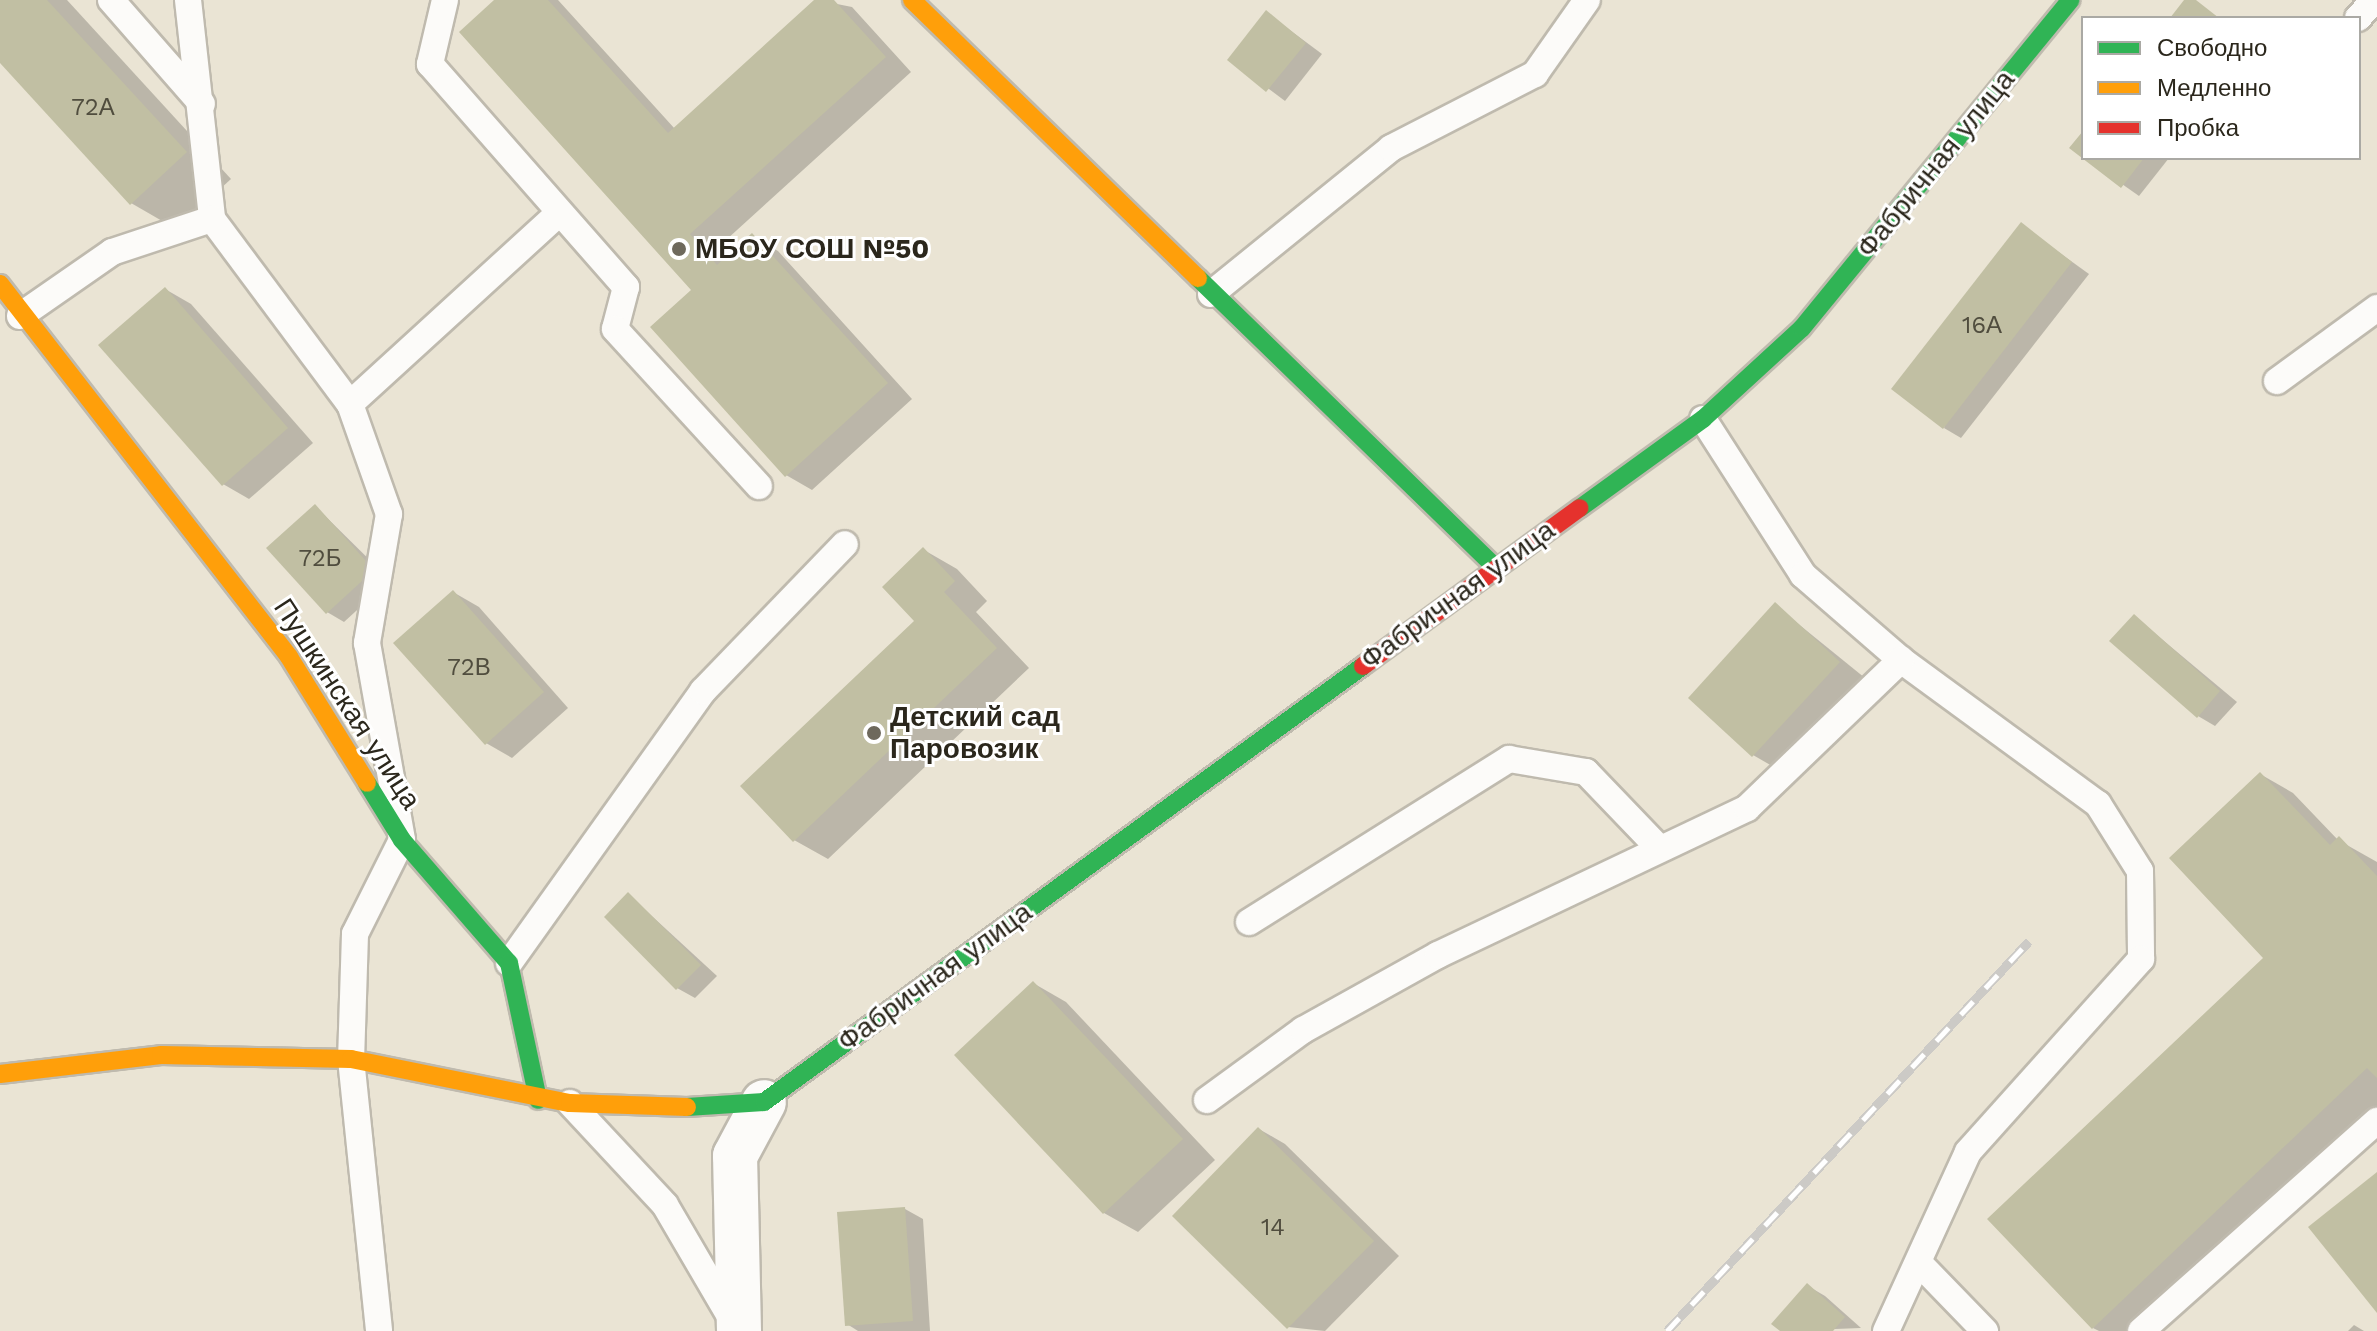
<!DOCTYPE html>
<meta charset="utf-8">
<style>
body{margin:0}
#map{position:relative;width:2377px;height:1331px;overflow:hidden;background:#eae4d4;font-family:"Work Sans",sans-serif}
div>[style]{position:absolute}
.shadow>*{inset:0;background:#0003}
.building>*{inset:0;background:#c1bfa3}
.roads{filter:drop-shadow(2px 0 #bfbaae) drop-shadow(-2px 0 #bfbaae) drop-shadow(0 2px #bfbaae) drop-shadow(0 -2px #bfbaae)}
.lane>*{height:26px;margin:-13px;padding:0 13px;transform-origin:13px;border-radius:13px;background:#fcfbf9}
.street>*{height:44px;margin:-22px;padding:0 22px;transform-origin:22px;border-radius:22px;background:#fcfbf9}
.fast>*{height:18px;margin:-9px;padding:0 9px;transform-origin:9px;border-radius:9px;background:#30b455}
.slow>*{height:18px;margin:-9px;padding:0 9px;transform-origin:9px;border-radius:9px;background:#ff9f0a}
.jam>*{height:18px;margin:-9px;padding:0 9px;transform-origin:9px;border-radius:9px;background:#e5322d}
.rail>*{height:9px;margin-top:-4.5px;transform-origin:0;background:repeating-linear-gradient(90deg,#fff 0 18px,#cccac6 0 36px);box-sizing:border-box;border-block:2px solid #cccac6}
.dots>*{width:22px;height:22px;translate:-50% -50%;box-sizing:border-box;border:4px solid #fff;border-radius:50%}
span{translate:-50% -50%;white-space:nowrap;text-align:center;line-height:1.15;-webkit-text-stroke:6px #fff;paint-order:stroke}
.number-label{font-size:24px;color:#504d3e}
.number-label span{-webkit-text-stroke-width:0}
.street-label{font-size:28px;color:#2b271c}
.poi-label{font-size:28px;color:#2b271c;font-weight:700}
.left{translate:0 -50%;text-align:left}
.legend{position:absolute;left:2081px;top:16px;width:280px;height:144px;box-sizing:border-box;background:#fff;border:2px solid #aaa9a4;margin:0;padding:10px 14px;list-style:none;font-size:24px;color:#2b271c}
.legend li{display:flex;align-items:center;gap:16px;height:40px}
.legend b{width:40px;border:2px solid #aaa9a4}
</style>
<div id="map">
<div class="shadow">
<div style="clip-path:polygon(0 0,67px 0,231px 179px,176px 229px,131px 203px,0 60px)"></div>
<div style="clip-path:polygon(497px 0,558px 0,675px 129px,817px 0,852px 7px,911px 72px,715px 250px,725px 261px,752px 236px,778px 251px,912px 399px,812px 490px,786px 475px,694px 290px)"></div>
<div style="clip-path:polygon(1267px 13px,1322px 54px,1285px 101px,1230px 60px)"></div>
<div style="clip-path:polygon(2085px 158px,2169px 158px,2139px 196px)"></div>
<div style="clip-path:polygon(2021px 225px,2089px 274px,1961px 438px,1944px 428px)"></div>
<div style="clip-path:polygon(165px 289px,191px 304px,313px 443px,249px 499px,223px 484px)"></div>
<div style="clip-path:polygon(315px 506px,390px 580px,344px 622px,327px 612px)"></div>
<div style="clip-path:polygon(924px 550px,957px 569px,987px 601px,976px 612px,1029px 668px,828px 859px,794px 840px,916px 621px)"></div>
<div style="clip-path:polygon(453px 592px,479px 607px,568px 708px,512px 758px,486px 743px)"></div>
<div style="clip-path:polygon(1775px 605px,1865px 678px,1779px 770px,1753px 755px)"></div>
<div style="clip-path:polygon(2134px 616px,2237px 702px,2215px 726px,2198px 716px)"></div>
<div style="clip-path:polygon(2260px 774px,2293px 793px,2338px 840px,2377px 862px,2377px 1109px,2143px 1331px,2099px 1331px,2093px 1328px,2266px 958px)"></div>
<div style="clip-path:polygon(629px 895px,717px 976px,695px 998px,677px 988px)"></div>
<div style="clip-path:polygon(1033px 983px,1066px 1002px,1215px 1160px,1138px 1232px,1104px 1213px,956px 1055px)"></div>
<div style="clip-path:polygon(1259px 1129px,1285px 1144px,1399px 1256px,1325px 1331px,1288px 1327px)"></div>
<div style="clip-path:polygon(905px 1209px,923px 1219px,930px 1331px,858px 1331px,847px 1324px)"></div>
<div style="clip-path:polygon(1808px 1286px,1825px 1296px,1861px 1328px,1783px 1331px)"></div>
<div style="clip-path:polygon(2354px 1325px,2364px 1331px,2348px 1331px)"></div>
</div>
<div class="building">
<div style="clip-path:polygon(0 0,47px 0,187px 152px,130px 205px,0 63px)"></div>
<div style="clip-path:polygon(494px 0,548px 0,668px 133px,814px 0,834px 0,886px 57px,690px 234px,717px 265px,752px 233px,888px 383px,785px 477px,650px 327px,691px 290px,459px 32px)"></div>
<div style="clip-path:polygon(2184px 0,2196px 0,2219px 18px,2170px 18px)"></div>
<div style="clip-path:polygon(1266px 10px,1306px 43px,1266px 92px,1227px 60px)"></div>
<div style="clip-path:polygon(2083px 131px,2083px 158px,2144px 158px,2121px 188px,2069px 148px)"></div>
<div style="clip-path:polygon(2021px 222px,2072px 262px,1943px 429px,1891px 389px)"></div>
<div style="clip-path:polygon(165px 287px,288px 428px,222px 486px,98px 345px)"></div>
<div style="clip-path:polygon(315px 504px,374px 570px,326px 614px,266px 548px)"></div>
<div style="clip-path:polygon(923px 547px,955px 581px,944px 592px,997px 648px,793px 842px,740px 786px,914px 621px,882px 587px)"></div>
<div style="clip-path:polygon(453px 590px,544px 692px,485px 745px,393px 643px)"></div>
<div style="clip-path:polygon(1775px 602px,1840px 662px,1752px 757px,1688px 698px)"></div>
<div style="clip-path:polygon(2134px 614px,2220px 691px,2197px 718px,2109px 641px)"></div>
<div style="clip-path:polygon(2260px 772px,2330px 845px,2339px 836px,2377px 876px,2377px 1078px,2367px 1068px,2092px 1329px,1987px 1219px,2263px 958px,2169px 858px)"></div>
<div style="clip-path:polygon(628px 892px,701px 965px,676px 990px,604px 917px)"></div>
<div style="clip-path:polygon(1033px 981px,1183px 1139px,1103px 1214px,954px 1055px)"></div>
<div style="clip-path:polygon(1258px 1127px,1374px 1241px,1287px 1329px,1172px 1216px)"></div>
<div style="clip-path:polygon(2377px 1172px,2377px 1313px,2308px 1227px)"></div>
<div style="clip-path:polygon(905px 1207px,913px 1321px,845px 1326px,837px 1212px)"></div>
<div style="clip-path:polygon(1807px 1283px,1845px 1317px,1833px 1331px,1780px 1331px,1771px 1324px)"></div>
</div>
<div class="roads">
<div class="lane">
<div style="left:111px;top:0;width:138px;rotate:48.8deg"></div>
<div style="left:188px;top:0;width:220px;rotate:83.7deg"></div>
<div style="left:212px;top:219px;width:231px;rotate:53.3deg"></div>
<div style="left:350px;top:404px;width:117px;rotate:70.5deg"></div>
<div style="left:389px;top:514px;width:131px;rotate:99.7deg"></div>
<div style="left:367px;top:643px;width:200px;rotate:79.9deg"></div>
<div style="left:402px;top:840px;width:105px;rotate:116.6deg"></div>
<div style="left:355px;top:934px;width:125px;rotate:91.8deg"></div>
<div style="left:351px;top:1059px;width:273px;rotate:84.1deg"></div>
<div style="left:445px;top:0;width:66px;rotate:103.2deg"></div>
<div style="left:430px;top:64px;width:297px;rotate:48.7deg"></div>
<div style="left:626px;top:287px;width:43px;rotate:104.7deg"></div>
<div style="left:615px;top:329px;width:213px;rotate:47.5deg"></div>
<div style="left:2358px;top:18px;width:24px;rotate:-48deg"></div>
<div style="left:1211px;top:294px;width:232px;rotate:-39deg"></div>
<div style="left:1391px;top:148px;width:162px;rotate:-27.2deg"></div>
<div style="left:1535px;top:74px;width:90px;rotate:-54.9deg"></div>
<div style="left:20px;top:316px;width:112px;rotate:-34.8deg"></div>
<div style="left:112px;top:252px;width:105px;rotate:-18.3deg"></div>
<div style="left:2277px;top:381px;width:124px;rotate:-36.1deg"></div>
<div style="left:350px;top:404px;width:280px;rotate:-42.4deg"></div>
<div style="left:1703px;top:419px;width:185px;rotate:57.3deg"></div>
<div style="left:1803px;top:575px;width:130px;rotate:40.9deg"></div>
<div style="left:1901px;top:660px;width:244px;rotate:36.2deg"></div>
<div style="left:2098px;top:804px;width:79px;rotate:57.9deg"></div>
<div style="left:2140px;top:871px;width:88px;rotate:89.3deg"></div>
<div style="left:2141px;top:959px;width:259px;rotate:131.9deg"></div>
<div style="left:1968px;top:1152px;width:197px;rotate:114.6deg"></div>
<div style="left:1249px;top:922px;width:307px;rotate:-32.1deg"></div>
<div style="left:1509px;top:759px;width:78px;rotate:9.6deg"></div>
<div style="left:1586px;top:772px;width:104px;rotate:46.2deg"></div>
<div style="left:509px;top:963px;width:334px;rotate:-54.5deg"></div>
<div style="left:703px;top:691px;width:204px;rotate:-46deg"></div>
<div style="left:1207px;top:1100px;width:119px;rotate:-36.1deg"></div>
<div style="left:1303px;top:1030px;width:154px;rotate:-29.1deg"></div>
<div style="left:1438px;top:955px;width:342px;rotate:-25.4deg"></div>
<div style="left:1747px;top:808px;width:214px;rotate:-43.9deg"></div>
<div style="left:570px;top:1103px;width:139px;rotate:47deg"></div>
<div style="left:665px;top:1205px;width:137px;rotate:59.7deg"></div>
<div style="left:1919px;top:1263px;width:95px;rotate:45.9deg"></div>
<div style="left:2141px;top:1331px;width:316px;rotate:-41.7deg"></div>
</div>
<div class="street">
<div style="left:739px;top:1331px;width:175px;rotate:-91.3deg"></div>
<div style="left:735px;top:1156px;width:61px;rotate:-61.8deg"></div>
</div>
<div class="fast">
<div style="left:1198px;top:278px;width:414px;rotate:44.2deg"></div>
<div style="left:1580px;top:508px;width:152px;rotate:-35.9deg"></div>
<div style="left:1703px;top:419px;width:134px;rotate:-42.6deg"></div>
<div style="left:1802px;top:328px;width:424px;rotate:-50.7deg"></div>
<div style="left:367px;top:783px;width:67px;rotate:58.4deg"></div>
<div style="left:402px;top:840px;width:163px;rotate:49deg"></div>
<div style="left:509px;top:963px;width:140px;rotate:78deg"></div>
<div style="left:687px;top:1107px;width:77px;rotate:-3.7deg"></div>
<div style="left:764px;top:1102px;width:741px;rotate:-36.05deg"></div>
</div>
<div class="slow">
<div style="left:912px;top:0;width:399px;rotate:44.2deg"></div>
<div style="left:0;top:284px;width:472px;rotate:52.2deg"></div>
<div style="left:289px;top:657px;width:148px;rotate:58.2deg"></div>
<div style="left:0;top:1074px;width:162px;rotate:-6.7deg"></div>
<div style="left:161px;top:1055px;width:190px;rotate:1.2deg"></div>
<div style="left:351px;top:1059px;width:223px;rotate:11.4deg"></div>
<div style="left:570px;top:1103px;width:117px;rotate:2deg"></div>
</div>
<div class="jam">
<div style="left:1363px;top:666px;width:268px;rotate:-36.1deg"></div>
</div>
</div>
<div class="rail">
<div style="left:1667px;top:1331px;width:532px;rotate:-47.13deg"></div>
</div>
<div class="dots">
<div style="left:679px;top:249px;background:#6e695c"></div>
<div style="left:874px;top:733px;background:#6e695c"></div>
</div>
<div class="number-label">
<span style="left:93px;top:108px">72А</span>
<span style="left:1982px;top:326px">16А</span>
<span style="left:320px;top:559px">72Б</span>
<span style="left:469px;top:668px">72В</span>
<span style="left:1273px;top:1228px">14</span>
</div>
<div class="street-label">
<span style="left:1936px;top:164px;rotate:-51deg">Фабричная улица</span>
<span style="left:1458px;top:595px;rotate:-36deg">Фабричная улица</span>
<span style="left:347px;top:704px;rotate:57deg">Пушкинская улица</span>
<span style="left:935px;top:977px;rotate:-36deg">Фабричная улица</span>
</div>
<div class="poi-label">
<span class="left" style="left:695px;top:249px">МБОУ СОШ №50</span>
<span class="left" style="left:890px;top:733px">Детский сад<br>Паровозик</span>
</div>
<ul class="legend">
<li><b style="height:10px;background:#30b455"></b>Свободно</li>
<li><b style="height:10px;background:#ff9f0a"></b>Медленно</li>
<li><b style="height:10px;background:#e5322d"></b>Пробка</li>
</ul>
</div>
